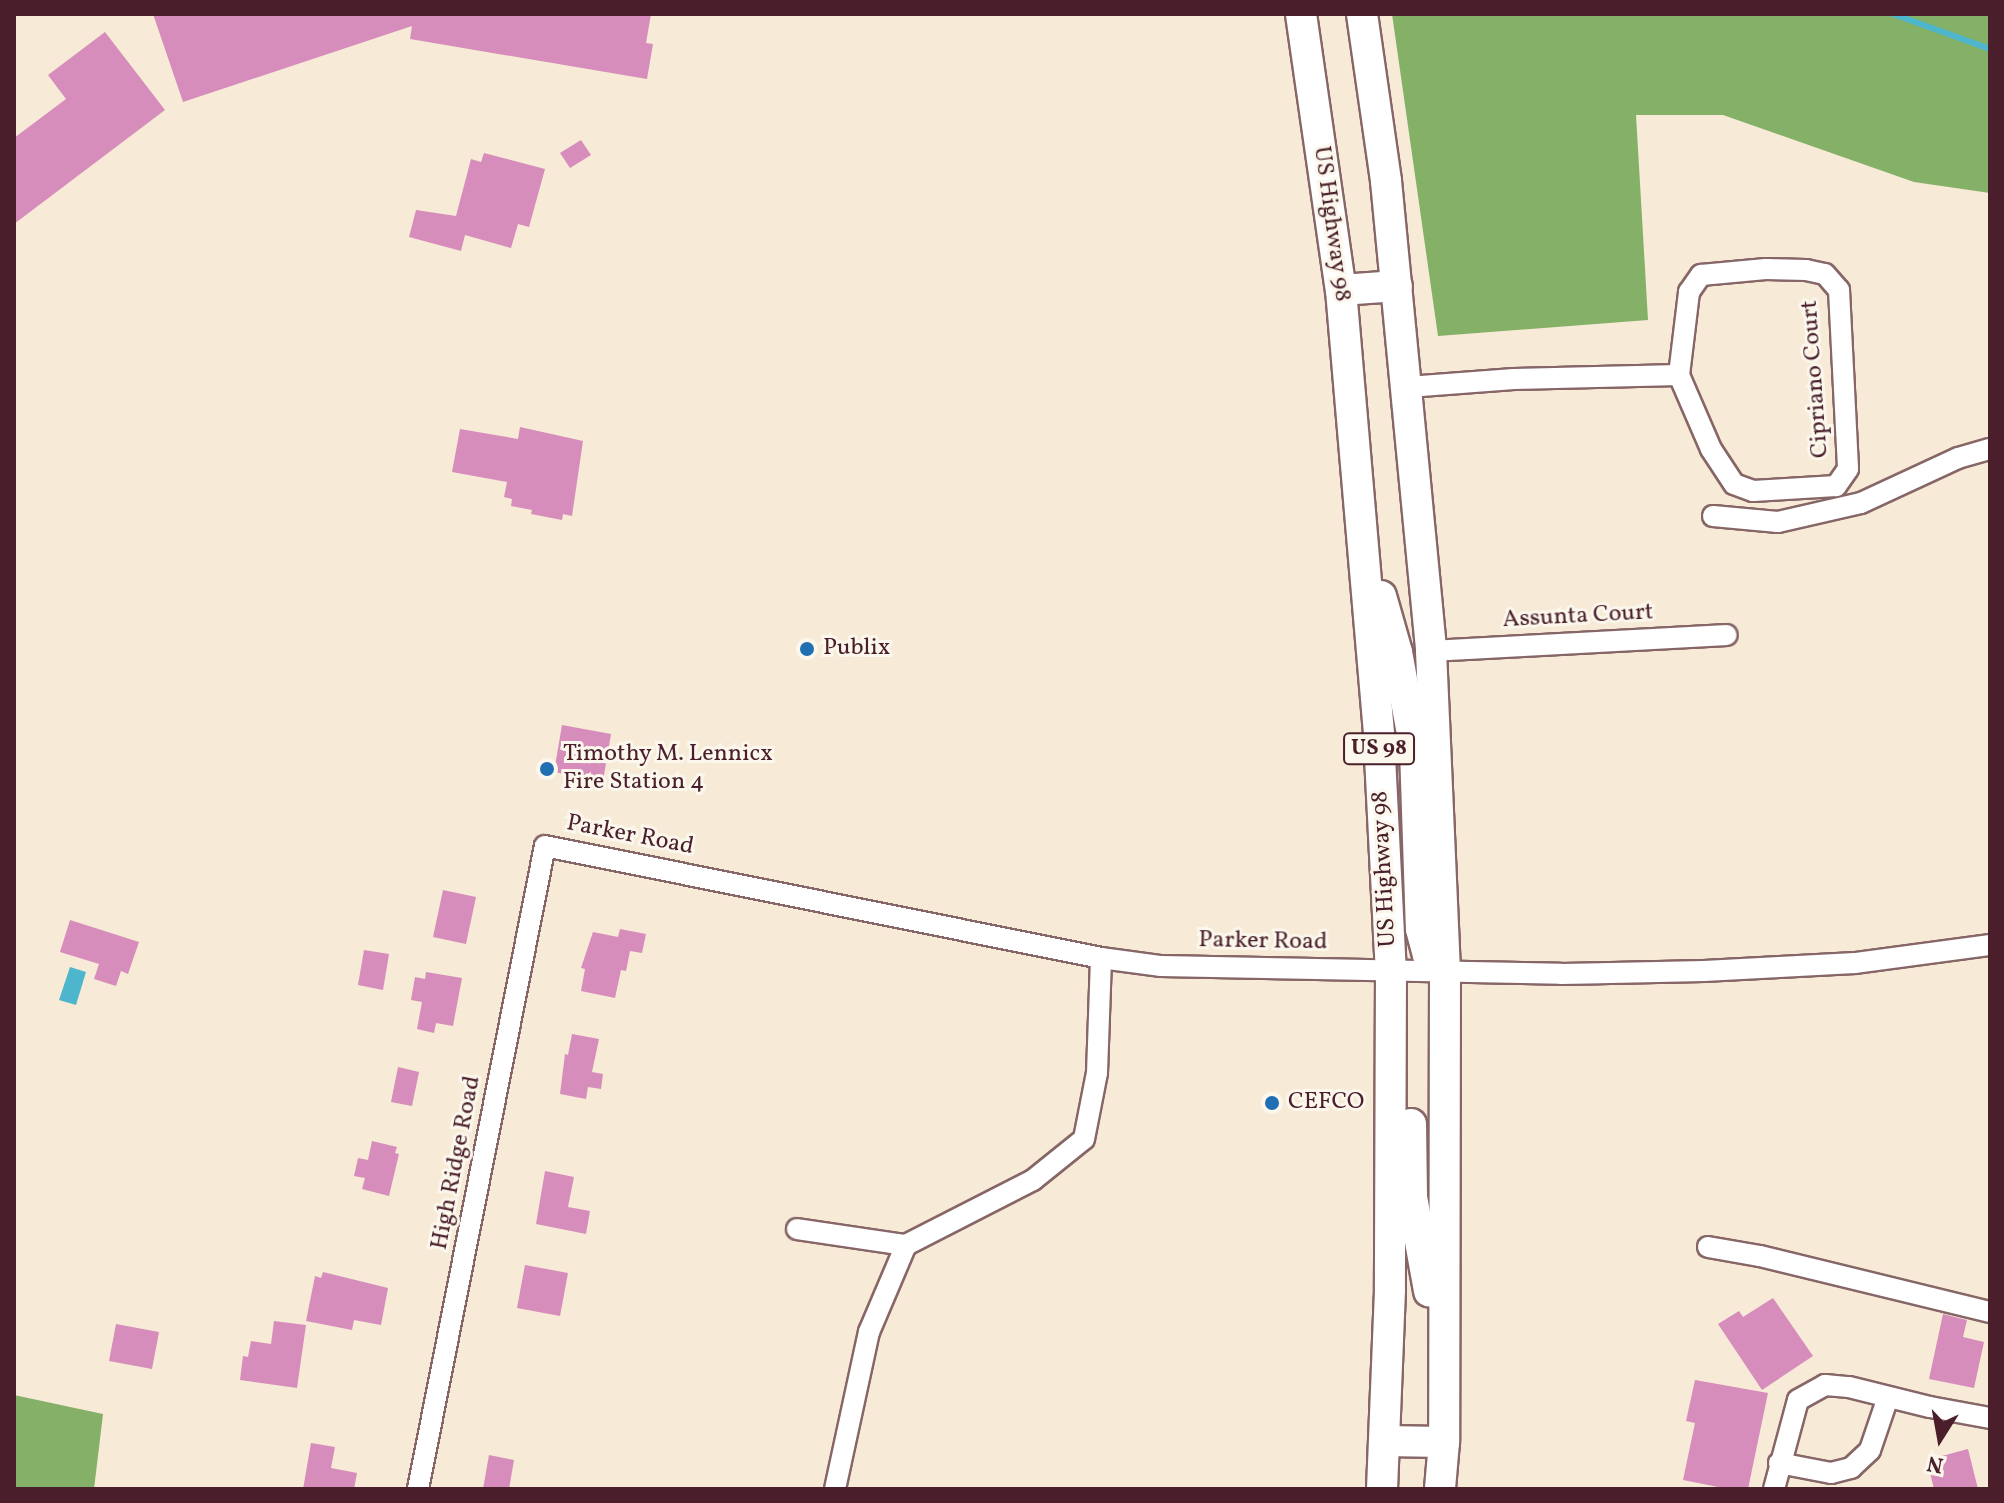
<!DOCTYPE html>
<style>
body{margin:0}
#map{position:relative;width:2004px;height:1503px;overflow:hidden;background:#f7ead6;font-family:Vollkorn,serif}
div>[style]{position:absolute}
.forest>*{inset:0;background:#84b068}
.water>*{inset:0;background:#4db5cc}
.stream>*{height:6px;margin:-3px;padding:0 3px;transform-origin:3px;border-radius:3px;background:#4db5cc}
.building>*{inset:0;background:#d68dbc}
.roads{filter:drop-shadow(2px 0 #876667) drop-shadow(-2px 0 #876667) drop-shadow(0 2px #876667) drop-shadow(0 -2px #876667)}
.minor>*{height:20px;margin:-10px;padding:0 10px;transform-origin:10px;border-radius:10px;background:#fff}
.primary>*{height:30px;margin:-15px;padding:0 15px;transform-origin:15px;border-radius:15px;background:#fff}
.dots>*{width:22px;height:22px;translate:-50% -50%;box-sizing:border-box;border:4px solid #fbf7ec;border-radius:50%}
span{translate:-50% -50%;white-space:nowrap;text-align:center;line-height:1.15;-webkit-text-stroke:6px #fbf7ec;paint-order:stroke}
.shield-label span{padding:2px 6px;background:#fbf7ec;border:2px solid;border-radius:6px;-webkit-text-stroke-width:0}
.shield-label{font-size:22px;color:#4a1f2b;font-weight:700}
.street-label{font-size:24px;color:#4a1f2b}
.poi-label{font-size:24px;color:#4a1f2b}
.left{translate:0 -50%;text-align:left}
.frame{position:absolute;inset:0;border:16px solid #4a1f2b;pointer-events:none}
.north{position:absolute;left:1900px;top:1399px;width:80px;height:80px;-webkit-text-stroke:6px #fbf7ec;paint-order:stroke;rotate:191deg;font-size:22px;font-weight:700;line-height:32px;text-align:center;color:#4a1f2b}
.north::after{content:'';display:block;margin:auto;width:28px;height:36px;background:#4a1f2b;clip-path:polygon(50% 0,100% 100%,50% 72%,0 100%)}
</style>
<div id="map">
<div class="forest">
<div style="clip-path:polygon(1392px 14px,1990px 14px,1990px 193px,1914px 182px,1723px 115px,1636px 115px,1648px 320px,1438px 336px)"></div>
<div style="clip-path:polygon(14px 1395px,103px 1414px,94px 1489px,14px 1489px)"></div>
</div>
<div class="water">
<div style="clip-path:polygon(70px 967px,86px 972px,76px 1005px,59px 1000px)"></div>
</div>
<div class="stream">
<div style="left:1893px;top:14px;width:103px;rotate:19.8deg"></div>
</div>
<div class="building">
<div style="clip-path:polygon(153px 14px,651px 14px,646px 43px,653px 44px,647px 79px,410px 39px,412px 26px,183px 102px)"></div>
<div style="clip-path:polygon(105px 32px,165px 110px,14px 224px,14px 138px,66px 99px,48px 75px)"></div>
<div style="clip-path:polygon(581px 140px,591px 155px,570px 168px,560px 153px)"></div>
<div style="clip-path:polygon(484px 153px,545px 169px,529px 227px,518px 224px,511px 248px,465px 235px,461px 251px,409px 237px,416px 210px,456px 216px,471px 159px,481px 162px)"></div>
<div style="clip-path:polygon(520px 427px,583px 441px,572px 516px,563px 514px,562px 520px,531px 514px,532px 510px,511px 506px,512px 499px,504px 497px,507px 482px,452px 472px,460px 429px,518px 439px)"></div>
<div style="clip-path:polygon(562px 725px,611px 734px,603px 781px,554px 772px)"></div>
<div style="clip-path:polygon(443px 890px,476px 897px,466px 944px,433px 937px)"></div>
<div style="clip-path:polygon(70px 920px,139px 942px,128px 974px,121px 971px,116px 986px,94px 979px,99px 964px,60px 952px)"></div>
<div style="clip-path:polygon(620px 929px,646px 934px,642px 953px,630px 951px,626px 971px,621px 970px,615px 998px,581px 991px,585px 969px,581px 968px,593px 932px,618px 937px)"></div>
<div style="clip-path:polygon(364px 950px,389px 954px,383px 990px,358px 985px)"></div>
<div style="clip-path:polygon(426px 972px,462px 978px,453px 1026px,436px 1023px,434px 1033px,417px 1029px,422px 1002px,411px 1000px,415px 977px,425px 979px)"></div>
<div style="clip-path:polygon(572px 1034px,599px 1039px,592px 1072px,603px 1074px,601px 1089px,588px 1087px,586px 1099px,560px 1094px,565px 1054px,568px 1055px)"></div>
<div style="clip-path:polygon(398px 1067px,419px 1072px,412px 1106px,391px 1102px)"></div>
<div style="clip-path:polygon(372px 1141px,397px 1147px,395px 1153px,399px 1154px,389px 1196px,362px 1189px,365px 1178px,354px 1176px,358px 1158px,368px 1160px)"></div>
<div style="clip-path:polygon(545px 1171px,574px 1177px,568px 1207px,590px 1211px,586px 1234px,536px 1224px)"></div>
<div style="clip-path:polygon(525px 1265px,568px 1273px,560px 1316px,517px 1308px)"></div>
<div style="clip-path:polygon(323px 1272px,388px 1288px,381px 1325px,354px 1320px,352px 1330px,306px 1321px,315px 1276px,321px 1278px)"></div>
<div style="clip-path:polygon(1773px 1298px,1813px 1356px,1762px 1390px,1718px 1324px,1739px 1311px,1743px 1317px)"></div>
<div style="clip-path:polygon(1943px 1314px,1967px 1320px,1963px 1337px,1984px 1342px,1974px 1388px,1929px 1379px)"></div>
<div style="clip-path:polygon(274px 1321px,306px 1325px,297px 1388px,240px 1380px,243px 1356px,248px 1357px,251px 1341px,271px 1344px)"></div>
<div style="clip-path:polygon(116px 1324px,159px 1332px,152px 1369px,109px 1361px)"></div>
<div style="clip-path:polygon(1695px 1380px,1768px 1393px,1748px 1489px,1728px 1489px,1683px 1480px,1695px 1423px,1686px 1421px)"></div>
<div style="clip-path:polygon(311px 1443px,335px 1447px,331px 1468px,357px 1473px,354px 1489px,303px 1489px)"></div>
<div style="clip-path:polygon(1968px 1449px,1978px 1489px,1934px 1489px,1927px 1460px)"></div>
<div style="clip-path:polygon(489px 1455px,514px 1460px,509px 1489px,483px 1489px)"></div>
</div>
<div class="roads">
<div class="minor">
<div style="left:1766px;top:269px;width:40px;rotate:1.4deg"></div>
<div style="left:1806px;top:270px;width:19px;rotate:12deg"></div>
<div style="left:1825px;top:274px;width:21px;rotate:49deg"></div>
<div style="left:1839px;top:290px;width:179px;rotate:87.1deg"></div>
<div style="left:1848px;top:469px;width:21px;rotate:125deg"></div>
<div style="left:1836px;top:486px;width:83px;rotate:176.6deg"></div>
<div style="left:1753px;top:491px;width:20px;rotate:-160deg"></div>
<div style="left:1734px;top:484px;width:42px;rotate:-123.3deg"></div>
<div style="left:1711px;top:449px;width:81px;rotate:-113.4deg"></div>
<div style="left:1679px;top:375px;width:84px;rotate:-83.1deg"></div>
<div style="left:1689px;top:292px;width:21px;rotate:-55deg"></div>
<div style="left:1701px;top:275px;width:65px;rotate:-5.3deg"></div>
<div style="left:1408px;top:387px;width:106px;rotate:-4.3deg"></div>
<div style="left:1514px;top:379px;width:165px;rotate:-1.4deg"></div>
<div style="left:1713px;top:516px;width:65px;rotate:5.3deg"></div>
<div style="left:1778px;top:522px;width:85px;rotate:-12.9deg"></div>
<div style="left:1861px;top:503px;width:107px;rotate:-24.9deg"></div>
<div style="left:1958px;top:458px;width:33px;rotate:-16deg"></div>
<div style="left:1431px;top:651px;width:296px;rotate:-3.1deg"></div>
<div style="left:797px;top:1229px;width:110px;rotate:8.4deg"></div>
<div style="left:1708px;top:1247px;width:53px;rotate:9.8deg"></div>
<div style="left:1760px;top:1256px;width:237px;rotate:13.7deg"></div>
<div style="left:1779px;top:1463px;width:53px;rotate:10.9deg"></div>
<div style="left:1831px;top:1473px;width:21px;rotate:-14deg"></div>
<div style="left:1851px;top:1468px;width:26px;rotate:-43deg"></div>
<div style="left:1870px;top:1450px;width:56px;rotate:-71.2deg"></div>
<div style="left:418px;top:1489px;width:655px;rotate:-78.83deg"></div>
<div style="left:545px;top:846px;width:567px;rotate:11.39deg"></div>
<div style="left:1101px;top:958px;width:61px;rotate:7.6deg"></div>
<div style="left:1161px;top:966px;width:400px;rotate:1.1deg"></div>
<div style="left:1561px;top:974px;width:143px;rotate:-1.2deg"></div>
<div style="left:1704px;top:971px;width:151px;rotate:-3deg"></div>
<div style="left:1855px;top:963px;width:136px;rotate:-7.6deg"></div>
<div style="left:835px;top:1489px;width:161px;rotate:-77.8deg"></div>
<div style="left:869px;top:1332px;width:95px;rotate:-67deg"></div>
<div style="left:906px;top:1245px;width:143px;rotate:-27.1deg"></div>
<div style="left:1033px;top:1180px;width:65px;rotate:-38.8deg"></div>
<div style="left:1084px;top:1139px;width:67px;rotate:-78.9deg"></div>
<div style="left:1097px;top:1073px;width:115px;rotate:-88deg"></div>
<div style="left:1774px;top:1489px;width:92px;rotate:-74.9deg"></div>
<div style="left:1798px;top:1400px;width:31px;rotate:-29deg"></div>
<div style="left:1825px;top:1385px;width:24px;rotate:5deg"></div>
<div style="left:1849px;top:1387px;width:83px;rotate:13.9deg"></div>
<div style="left:1930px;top:1407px;width:61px;rotate:10.4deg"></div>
</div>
<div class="primary">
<div style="left:1301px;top:14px;width:279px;rotate:81.8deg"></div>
<div style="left:1341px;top:290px;width:449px;rotate:85.1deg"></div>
<div style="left:1379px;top:737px;width:233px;rotate:87.1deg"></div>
<div style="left:1391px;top:970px;width:320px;rotate:90.2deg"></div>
<div style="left:1390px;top:1290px;width:199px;rotate:92.3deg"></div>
<div style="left:1362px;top:14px;width:169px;rotate:81.8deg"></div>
<div style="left:1386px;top:181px;width:472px;rotate:84.5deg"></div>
<div style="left:1431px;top:651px;width:321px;rotate:87.5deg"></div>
<div style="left:1445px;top:972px;width:470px;rotate:90.1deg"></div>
<div style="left:1444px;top:1442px;width:47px;rotate:94.9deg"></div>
<div style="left:1341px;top:290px;width:56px;rotate:-4.1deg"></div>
<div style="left:1381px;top:596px;width:58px;rotate:74.1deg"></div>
<div style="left:1397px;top:652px;width:100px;rotate:79.6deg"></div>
<div style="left:1415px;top:750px;width:179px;rotate:88.1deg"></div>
<div style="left:1421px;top:929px;width:27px;rotate:75deg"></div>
<div style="left:1428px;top:955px;width:20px;rotate:45deg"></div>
<div style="left:1411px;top:1124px;width:73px;rotate:89.2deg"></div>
<div style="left:1412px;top:1197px;width:96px;rotate:79.7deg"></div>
<div style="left:1385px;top:1441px;width:59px;rotate:1deg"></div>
</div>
</div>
<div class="dots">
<div style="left:807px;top:649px;background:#1f6fb2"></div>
<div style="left:547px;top:769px;background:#1f6fb2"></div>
<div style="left:1272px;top:1103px;background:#1f6fb2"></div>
</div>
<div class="shield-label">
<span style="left:1379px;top:749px">US 98</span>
</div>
<div class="street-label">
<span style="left:1331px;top:224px;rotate:82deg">US Highway 98</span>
<span style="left:1816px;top:379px;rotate:-94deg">Cipriano Court</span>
<span style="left:1578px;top:617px;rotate:-3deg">Assunta Court</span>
<span style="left:630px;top:836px;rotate:11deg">Parker Road</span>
<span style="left:1385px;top:869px;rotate:-93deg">US Highway 98</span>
<span style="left:1263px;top:942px;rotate:1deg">Parker Road</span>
<span style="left:457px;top:1163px;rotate:-79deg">High Ridge Road</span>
</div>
<div class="poi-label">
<span class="left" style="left:823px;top:649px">Publix</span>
<span class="left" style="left:563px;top:769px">Timothy M. Lennicx<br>Fire Station 4</span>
<span class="left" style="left:1288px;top:1103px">CEFCO</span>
</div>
<div class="frame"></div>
<div class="north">N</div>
</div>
